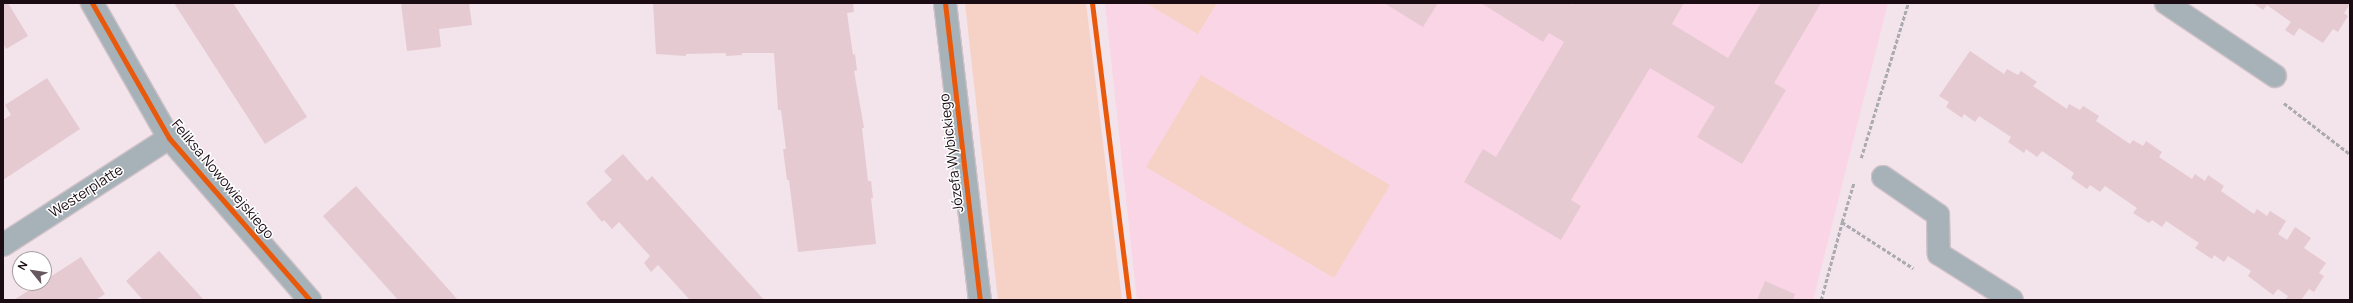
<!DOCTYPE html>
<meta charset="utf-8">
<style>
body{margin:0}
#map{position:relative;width:2353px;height:303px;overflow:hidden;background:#f3e3ea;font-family:Manrope,sans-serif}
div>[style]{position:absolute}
.built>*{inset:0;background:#fad5e5}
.green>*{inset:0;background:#f6d2c6}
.building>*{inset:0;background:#e6cad1}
.path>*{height:2.5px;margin-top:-1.25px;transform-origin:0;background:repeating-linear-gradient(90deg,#aaaab0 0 4px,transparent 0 6px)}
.roads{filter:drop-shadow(1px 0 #cfc2c8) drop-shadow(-1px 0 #cfc2c8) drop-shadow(0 1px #cfc2c8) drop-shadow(0 -1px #cfc2c8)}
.minor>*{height:22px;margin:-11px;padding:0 11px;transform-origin:11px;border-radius:11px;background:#a6b1b8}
.cycleway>*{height:5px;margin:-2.5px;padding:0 2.5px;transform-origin:2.5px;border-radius:2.5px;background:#e8590c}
span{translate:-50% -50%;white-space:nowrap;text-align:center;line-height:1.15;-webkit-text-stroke:3px #fff;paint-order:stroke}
.street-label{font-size:14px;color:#1b0c13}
.frame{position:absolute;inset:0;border:4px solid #1b0c13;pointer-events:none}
.north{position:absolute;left:12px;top:251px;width:40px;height:40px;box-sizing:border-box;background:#fff;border:1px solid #a49ea1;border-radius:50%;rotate:300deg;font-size:11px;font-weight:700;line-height:16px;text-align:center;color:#1b0c13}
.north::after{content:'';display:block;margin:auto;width:14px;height:18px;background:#67575e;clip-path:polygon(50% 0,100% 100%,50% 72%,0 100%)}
</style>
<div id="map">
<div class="built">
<div style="clip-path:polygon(1105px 3px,1888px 3px,1813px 300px,1137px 300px)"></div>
</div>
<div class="green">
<div style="clip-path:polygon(965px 3px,1086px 3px,1122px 300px,998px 300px)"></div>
<div style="clip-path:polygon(1146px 3px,1217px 3px,1198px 34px)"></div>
<div style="clip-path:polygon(1201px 75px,1390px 185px,1334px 278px,1146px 167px)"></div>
</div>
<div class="building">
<div style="clip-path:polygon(3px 3px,8px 3px,28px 36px,6px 49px,3px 43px)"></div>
<div style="clip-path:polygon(174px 3px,233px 3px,307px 117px,265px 144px)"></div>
<div style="clip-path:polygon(401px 3px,469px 3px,472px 25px,439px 29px,441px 47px,407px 51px)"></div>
<div style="clip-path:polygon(653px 3px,853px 3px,854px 12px,847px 13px,853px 55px,855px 54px,857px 70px,854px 71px,864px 128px,862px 128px,868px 181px,871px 181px,873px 198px,871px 198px,876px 244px,798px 252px,789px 180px,787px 180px,783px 149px,786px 149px,781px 110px,778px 110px,774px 53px,742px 53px,742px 55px,726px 56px,726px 53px,686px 54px,686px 56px,656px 54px)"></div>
<div style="clip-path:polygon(1384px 3px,1438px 3px,1423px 27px)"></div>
<div style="clip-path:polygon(1481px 3px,1569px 3px,1573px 5px,1575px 3px,1684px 3px,1672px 24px,1728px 58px,1761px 3px,1821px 3px,1774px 83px,1786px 90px,1742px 164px,1697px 137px,1715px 107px,1650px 68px,1571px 200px,1581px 206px,1561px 240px,1464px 182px,1483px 149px,1496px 157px,1564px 42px,1549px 33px,1543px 42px)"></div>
<div style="clip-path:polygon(2253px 3px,2350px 3px,2350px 4px,2344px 13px,2348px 16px,2338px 32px,2333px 29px,2323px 43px,2299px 28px,2294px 36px,2285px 30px,2291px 22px,2267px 5px,2263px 10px)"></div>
<div style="clip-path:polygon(1970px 51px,2004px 74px,2007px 69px,2018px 75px,2021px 71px,2037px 82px,2033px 86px,2067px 109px,2069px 104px,2080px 110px,2083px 106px,2099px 116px,2096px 121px,2130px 144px,2133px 140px,2143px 146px,2146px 141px,2162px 152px,2159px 157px,2192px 179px,2195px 174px,2205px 181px,2208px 175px,2224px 186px,2221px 191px,2254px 214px,2257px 209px,2267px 216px,2270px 211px,2286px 221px,2278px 234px,2287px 240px,2295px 227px,2311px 238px,2304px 248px,2326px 263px,2319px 273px,2324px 276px,2314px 292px,2309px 289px,2301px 300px,2285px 300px,2288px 296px,2278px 289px,2273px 295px,2248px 276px,2251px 271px,2228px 256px,2224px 262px,2214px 255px,2212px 259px,2195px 248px,2199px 243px,2166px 221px,2162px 227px,2152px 220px,2149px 223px,2133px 213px,2137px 208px,2105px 186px,2100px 192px,2090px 185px,2087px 189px,2071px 178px,2074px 173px,2042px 151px,2037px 157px,2026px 149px,2024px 153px,2008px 142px,2011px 137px,1979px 116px,1975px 122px,1964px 114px,1962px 118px,1946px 107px,1949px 102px,1939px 96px)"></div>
<div style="clip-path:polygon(47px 78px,80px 129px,3px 180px,3px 120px,11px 115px,5px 105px)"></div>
<div style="clip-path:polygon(623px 154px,647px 181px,652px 176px,764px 300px,690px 300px,658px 265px,651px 272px,644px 263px,650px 256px,619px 222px,612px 229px,604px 220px,602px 222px,586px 203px,612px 180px,604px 171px)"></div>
<div style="clip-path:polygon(356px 186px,458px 300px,398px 300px,323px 216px)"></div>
<div style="clip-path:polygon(159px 251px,204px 300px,143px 300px,126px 281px)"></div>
<div style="clip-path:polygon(81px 257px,105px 294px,96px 300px,14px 300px,40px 283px,44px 283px,44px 281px)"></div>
<div style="clip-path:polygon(1765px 281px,1795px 294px,1793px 300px,1757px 300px)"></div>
</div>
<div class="path">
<div style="left:2284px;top:103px;width:83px;rotate:37.7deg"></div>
<div style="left:1861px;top:158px;width:162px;rotate:-73.1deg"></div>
<div style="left:1842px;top:222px;width:42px;rotate:-73.3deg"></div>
<div style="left:1821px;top:300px;width:81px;rotate:-74.9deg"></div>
<div style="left:1842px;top:222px;width:85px;rotate:32.9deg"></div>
</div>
<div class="roads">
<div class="minor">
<div style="left:92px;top:3px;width:155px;rotate:60.3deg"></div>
<div style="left:169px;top:138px;width:215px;rotate:49deg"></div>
<div style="left:945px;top:3px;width:299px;rotate:83.3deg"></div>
<div style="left:2166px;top:3px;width:131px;rotate:33.8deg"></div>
<div style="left:1883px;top:177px;width:67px;rotate:34.6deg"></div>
<div style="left:1938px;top:215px;width:39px;rotate:89deg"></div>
<div style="left:1939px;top:254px;width:86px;rotate:32.2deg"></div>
<div style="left:3px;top:245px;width:197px;rotate:-32.8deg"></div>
</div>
</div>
<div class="cycleway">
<div style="left:92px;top:3px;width:155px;rotate:60.3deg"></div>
<div style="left:169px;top:138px;width:215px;rotate:49deg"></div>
<div style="left:945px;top:3px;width:299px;rotate:83.3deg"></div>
<div style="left:1092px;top:3px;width:299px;rotate:82.9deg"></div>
</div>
<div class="street-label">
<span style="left:951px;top:153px;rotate:-97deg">Józefa Wybickiego</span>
<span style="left:223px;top:179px;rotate:50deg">Feliksa Nowowiejskiego</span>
<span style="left:86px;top:191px;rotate:-33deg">Westerplatte</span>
</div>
<div class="frame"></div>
<div class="north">N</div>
</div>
